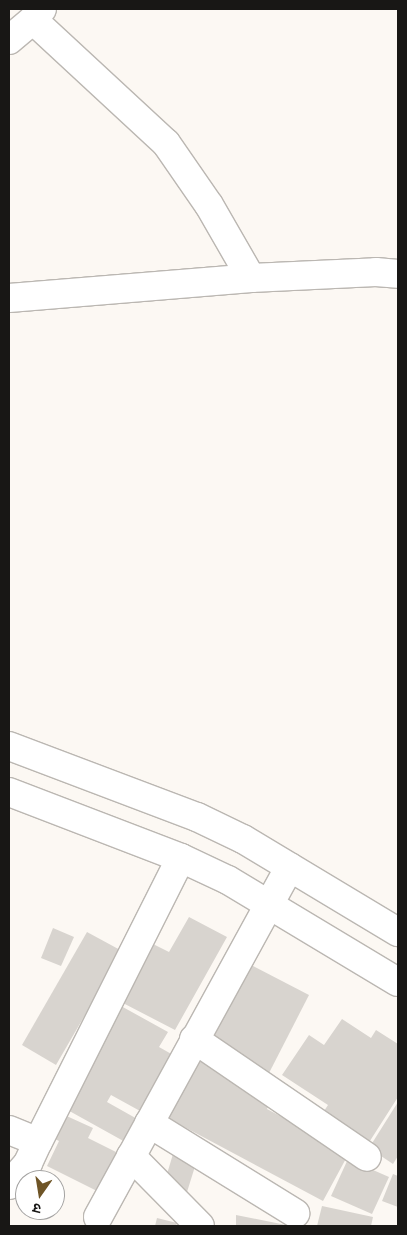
<!DOCTYPE html>
<meta charset="utf-8">
<style>
body{margin:0}
#map{position:relative;width:407px;height:1235px;overflow:hidden;background:#fcf8f3;font-family:"Archivo Narrow","Noto Sans Devanagari",sans-serif}
div>[style]{position:absolute}
.building>*{inset:0;background:#d8d4cf}
.roads{filter:drop-shadow(1px 0 #bbb7b2) drop-shadow(-1px 0 #bbb7b2) drop-shadow(0 1px #bbb7b2) drop-shadow(0 -1px #bbb7b2)}
.minor>*{height:28px;margin:-14px;padding:0 14px;transform-origin:14px;border-radius:14px;background:#fff}
span{translate:-50% -50%;white-space:nowrap;text-align:center;line-height:1.15;-webkit-text-stroke:4.5px #fff;paint-order:stroke}
.frame{position:absolute;inset:0;border:10px solid #181715;pointer-events:none}
.north{position:absolute;left:15px;top:1170px;width:50px;height:50px;box-sizing:border-box;background:#fff;border:1px solid #a3a2a1;border-radius:50%;rotate:193deg;font-size:14px;font-weight:700;line-height:20px;text-align:center;color:#181715}
.north::after{content:'';display:block;margin:auto;width:18px;height:22px;background:#6e5426;clip-path:polygon(50% 0,100% 100%,50% 72%,0 100%)}
</style>
<div id="map">
<div class="building">
<div style="clip-path:polygon(189px 917px,227px 937px,175px 1030px,121px 1002px,153px 944px,169px 952px)"></div>
<div style="clip-path:polygon(53px 928px,74px 937px,61px 966px,41px 958px)"></div>
<div style="clip-path:polygon(87px 932px,122px 951px,56px 1065px,22px 1045px)"></div>
<div style="clip-path:polygon(249px 964px,309px 995px,268px 1075px,208px 1045px)"></div>
<div style="clip-path:polygon(121px 1006px,168px 1032px,159px 1047px,182px 1060px,151px 1117px,111px 1095px,107px 1102px,139px 1120px,127px 1143px,64px 1108px)"></div>
<div style="clip-path:polygon(342px 1019px,371px 1038px,376px 1030px,398px 1044px,398px 1097px,368px 1144px,322px 1114px,328px 1105px,282px 1075px,309px 1035px,324px 1045px)"></div>
<div style="clip-path:polygon(192px 1055px,245px 1084px,242px 1090px,269px 1104px,267px 1109px,349px 1153px,323px 1201px,160px 1114px)"></div>
<div style="clip-path:polygon(398px 1102px,398px 1156px,393px 1164px,369px 1148px)"></div>
<div style="clip-path:polygon(60px 1113px,93px 1128px,88px 1138px,122px 1155px,103px 1194px,47px 1166px,59px 1141px,49px 1136px)"></div>
<div style="clip-path:polygon(173px 1154px,197px 1160px,187px 1192px,164px 1184px)"></div>
<div style="clip-path:polygon(348px 1159px,389px 1177px,372px 1214px,331px 1196px)"></div>
<div style="clip-path:polygon(393px 1174px,398px 1176px,398px 1207px,382px 1201px)"></div>
<div style="clip-path:polygon(322px 1206px,373px 1217px,371px 1226px,317px 1226px)"></div>
<div style="clip-path:polygon(236px 1215px,286px 1225px,285px 1226px,236px 1226px)"></div>
<div style="clip-path:polygon(157px 1218px,177px 1223px,176px 1226px,155px 1226px)"></div>
</div>
<div class="roads">
<div class="minor">
<div style="left:33px;top:20px;width:181px;rotate:42.8deg"></div>
<div style="left:166px;top:143px;width:75px;rotate:55.3deg"></div>
<div style="left:209px;top:205px;width:84px;rotate:60.1deg"></div>
<div style="left:9px;top:40px;width:31px;rotate:-40deg"></div>
<div style="left:33px;top:20px;width:14px;rotate:-51deg"></div>
<div style="left:9px;top:298px;width:243px;rotate:-4.7deg"></div>
<div style="left:251px;top:278px;width:125px;rotate:-2.7deg"></div>
<div style="left:376px;top:272px;width:22px;rotate:5deg"></div>
<div style="left:9px;top:746px;width:201px;rotate:20.7deg"></div>
<div style="left:197px;top:817px;width:51px;rotate:25.6deg"></div>
<div style="left:243px;top:839px;width:181px;rotate:31deg"></div>
<div style="left:9px;top:792px;width:184px;rotate:21deg"></div>
<div style="left:181px;top:858px;width:52px;rotate:25.1deg"></div>
<div style="left:228px;top:880px;width:198px;rotate:31deg"></div>
<div style="left:194px;top:1039px;width:209px;rotate:34.3deg"></div>
<div style="left:149px;top:1123px;width:172px;rotate:31.7deg"></div>
<div style="left:9px;top:1130px;width:31px;rotate:22deg"></div>
<div style="left:38px;top:1142px;width:318px;rotate:-63.3deg"></div>
<div style="left:131px;top:1156px;width:98px;rotate:45.4deg"></div>
<div style="left:9px;top:1185px;width:29px;rotate:-49deg"></div>
<div style="left:28px;top:1163px;width:23px;rotate:-65deg"></div>
<div style="left:98px;top:1217px;width:399px;rotate:-61.3deg"></div>
</div>
</div>
<div class="frame"></div>
<div class="north">उ</div>
</div>
